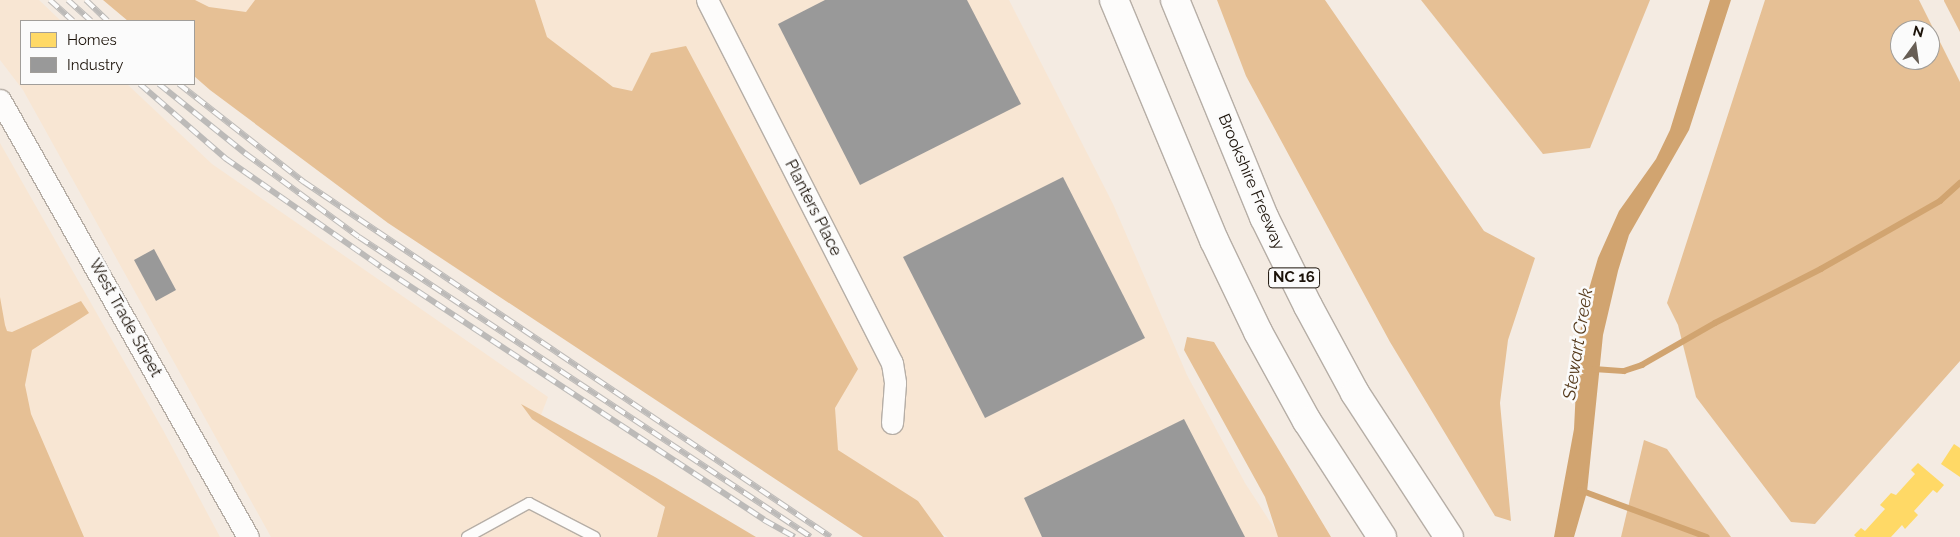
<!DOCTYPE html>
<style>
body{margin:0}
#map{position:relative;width:1960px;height:537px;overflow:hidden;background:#f4ebe2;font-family:Raleway,sans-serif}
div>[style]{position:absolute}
.built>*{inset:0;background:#f8e6d3}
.forest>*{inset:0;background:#e6c095}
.water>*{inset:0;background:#d1a470}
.homes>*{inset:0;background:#ffd966}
.industry>*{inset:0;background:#999}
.stream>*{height:5.5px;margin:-2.75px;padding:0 2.75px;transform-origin:2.75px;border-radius:2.75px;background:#d1a470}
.roads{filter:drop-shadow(1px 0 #b6aea6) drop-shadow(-1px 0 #b6aea6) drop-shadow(0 1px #b6aea6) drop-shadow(0 -1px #b6aea6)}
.service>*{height:10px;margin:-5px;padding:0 5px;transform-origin:5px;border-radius:5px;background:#fdfcfb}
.minor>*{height:21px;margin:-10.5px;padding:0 10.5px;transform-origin:10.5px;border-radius:10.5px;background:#fdfcfb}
.motorway>*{height:28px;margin:-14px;padding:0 14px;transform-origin:14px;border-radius:14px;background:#fdfcfb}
.rail>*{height:5.5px;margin-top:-2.75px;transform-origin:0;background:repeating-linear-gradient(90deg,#fbfbfb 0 11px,#bcbab8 0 22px);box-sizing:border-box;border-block:1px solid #bcbab8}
span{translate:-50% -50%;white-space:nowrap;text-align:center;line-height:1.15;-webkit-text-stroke:5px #fbfbfb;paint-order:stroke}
.shield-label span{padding:1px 4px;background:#fbfbfb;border:1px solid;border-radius:4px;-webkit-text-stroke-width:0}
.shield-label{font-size:15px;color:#1b1209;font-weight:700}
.street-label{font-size:16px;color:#1b1209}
.water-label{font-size:18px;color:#563b1d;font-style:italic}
.legend{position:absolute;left:20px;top:20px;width:175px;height:65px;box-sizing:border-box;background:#fbfbfb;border:1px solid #a19e9a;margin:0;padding:6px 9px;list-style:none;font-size:15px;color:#1b1209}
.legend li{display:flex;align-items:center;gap:10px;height:25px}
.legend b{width:25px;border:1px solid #a19e9a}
.north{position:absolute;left:1890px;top:20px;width:50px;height:50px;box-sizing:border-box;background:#fbfbfb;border:1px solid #a19e9a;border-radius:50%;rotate:14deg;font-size:14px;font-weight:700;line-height:20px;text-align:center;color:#1b1209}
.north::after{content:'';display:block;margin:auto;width:18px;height:22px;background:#675e55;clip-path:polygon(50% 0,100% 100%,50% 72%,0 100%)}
</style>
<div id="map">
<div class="built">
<div style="clip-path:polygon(0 0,39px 0,61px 21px,21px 21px,21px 84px,127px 84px,212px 164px,548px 397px,541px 415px,522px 405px,532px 419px,665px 507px,657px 537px,271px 537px,23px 90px,0 60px)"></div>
<div style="clip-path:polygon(180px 0,1009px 0,1113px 204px,1187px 375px,1245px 483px,1280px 537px,948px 537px,625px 329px)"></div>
<div style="clip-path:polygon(0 143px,163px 430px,220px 537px,0 537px)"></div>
</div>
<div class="forest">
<div style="clip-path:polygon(103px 0,195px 0,209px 7px,246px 12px,255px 0,535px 0,547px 37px,613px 87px,632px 91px,651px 53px,686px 46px,858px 369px,835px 408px,838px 450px,918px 501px,944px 537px,863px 537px,388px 223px,210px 90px,194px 76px,194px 21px,128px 21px)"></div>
<div style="clip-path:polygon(1217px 0,1325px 0,1484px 231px,1535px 258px,1508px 340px,1500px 403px,1511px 521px,1495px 516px,1390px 342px,1246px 76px)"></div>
<div style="clip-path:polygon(1421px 0,1650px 0,1590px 148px,1543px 154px)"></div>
<div style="clip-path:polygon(evenodd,1765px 0,1919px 0,1960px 82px,1960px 361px,1815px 524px,1791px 522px,1696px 397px,1678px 325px,1667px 303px,1765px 0,1900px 30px,1930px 30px,1930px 60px,1900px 60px,1900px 30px)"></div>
<div style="clip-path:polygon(1944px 0,1960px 0,1960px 32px,1944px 1px)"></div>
<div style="clip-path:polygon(0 297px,5px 325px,7px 331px,12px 332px,81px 301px,89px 313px,32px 350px,25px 385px,31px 414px,84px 537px,0 537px)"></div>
<div style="clip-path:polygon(1187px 337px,1214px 342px,1331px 537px,1278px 537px,1265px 497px,1184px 350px)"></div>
<div style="clip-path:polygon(521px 404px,655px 477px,756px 537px,657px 537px,665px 507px,532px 419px)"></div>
<div style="clip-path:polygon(1644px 440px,1667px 449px,1731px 537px,1621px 537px)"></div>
</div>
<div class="water">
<div style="clip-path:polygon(1710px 0,1731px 0,1689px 130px,1629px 235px,1618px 271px,1603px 335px,1587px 492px,1574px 537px,1554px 537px,1574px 429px,1578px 347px,1584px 306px,1598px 258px,1619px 211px,1656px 159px,1670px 130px)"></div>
</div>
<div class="homes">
<div style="clip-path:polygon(1954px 444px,1960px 448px,1960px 477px,1941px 464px)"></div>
<div style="clip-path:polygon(1918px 463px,1944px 485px,1937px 493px,1933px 490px,1914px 511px,1918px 515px,1905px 529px,1902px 525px,1891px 537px,1856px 537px,1854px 535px,1861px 528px,1865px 531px,1885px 509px,1880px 505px,1891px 493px,1896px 495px,1915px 474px,1911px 470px)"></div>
</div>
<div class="industry">
<div style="clip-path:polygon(825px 0,967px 0,1021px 104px,860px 185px,778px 24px)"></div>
<div style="clip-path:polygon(1063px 177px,1145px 338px,985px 418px,903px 257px)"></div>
<div style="clip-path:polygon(154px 249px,176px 290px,156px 301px,134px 260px)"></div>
<div style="clip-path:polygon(1184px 419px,1245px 537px,1042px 537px,1024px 498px)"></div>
</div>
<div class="stream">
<div style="left:1594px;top:369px;width:30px;rotate:4deg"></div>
<div style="left:1624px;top:371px;width:19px;rotate:-18deg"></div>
<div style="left:1642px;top:365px;width:84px;rotate:-29.9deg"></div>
<div style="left:1715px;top:323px;width:119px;rotate:-27deg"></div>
<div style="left:1821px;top:269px;width:137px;rotate:-29.7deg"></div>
<div style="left:1940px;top:201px;width:27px;rotate:-42deg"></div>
<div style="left:1580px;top:490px;width:135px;rotate:20.3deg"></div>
</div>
<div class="roads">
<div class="service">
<div style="left:467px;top:537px;width:71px;rotate:-28.7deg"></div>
<div style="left:529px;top:503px;width:74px;rotate:27.3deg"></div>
</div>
<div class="minor">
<div style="left:707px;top:0;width:407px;rotate:63deg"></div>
<div style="left:892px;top:363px;width:20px;rotate:81deg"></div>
<div style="left:895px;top:383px;width:40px;rotate:94.3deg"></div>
<div style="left:0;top:100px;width:502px;rotate:60.42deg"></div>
</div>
<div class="motorway">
<div style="left:1114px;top:0;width:260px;rotate:67.4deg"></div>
<div style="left:1214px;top:240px;width:102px;rotate:64.4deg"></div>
<div style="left:1258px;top:332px;width:102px;rotate:61.2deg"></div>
<div style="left:1307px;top:421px;width:138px;rotate:57.1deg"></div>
<div style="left:1175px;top:0;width:235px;rotate:67.7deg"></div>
<div style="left:1264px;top:217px;width:99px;rotate:63.7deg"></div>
<div style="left:1308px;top:306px;width:99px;rotate:61.6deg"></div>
<div style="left:1355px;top:393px;width:172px;rotate:56.9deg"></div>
</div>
</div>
<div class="rail">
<div style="left:50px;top:0;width:31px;rotate:42deg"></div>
<div style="left:68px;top:0;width:31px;rotate:42deg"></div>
<div style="left:86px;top:0;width:30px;rotate:44deg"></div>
<div style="left:140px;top:84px;width:113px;rotate:41deg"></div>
<div style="left:225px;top:158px;width:190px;rotate:34.9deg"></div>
<div style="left:381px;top:267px;width:459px;rotate:33.4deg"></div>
<div style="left:764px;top:520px;width:35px;rotate:29deg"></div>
<div style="left:159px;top:84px;width:112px;rotate:38.8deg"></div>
<div style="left:246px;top:154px;width:140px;rotate:36.3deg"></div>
<div style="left:359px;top:237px;width:542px;rotate:33.57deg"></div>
<div style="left:179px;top:84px;width:159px;rotate:38.1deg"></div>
<div style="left:304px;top:182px;width:635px;rotate:33.97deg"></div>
</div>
<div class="shield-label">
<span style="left:1294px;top:278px">NC 16</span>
</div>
<div class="street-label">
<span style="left:1251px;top:182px;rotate:67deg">Brookshire Freeway</span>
<span style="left:813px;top:208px;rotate:63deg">Planters Place</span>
<span style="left:125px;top:318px;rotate:61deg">West Trade Street</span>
</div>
<div class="water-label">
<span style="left:1578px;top:344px;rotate:-81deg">Stewart Creek</span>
</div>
<ul class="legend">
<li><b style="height:14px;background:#ffd966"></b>Homes</li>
<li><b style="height:14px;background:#999"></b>Industry</li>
</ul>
<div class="north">N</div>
</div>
